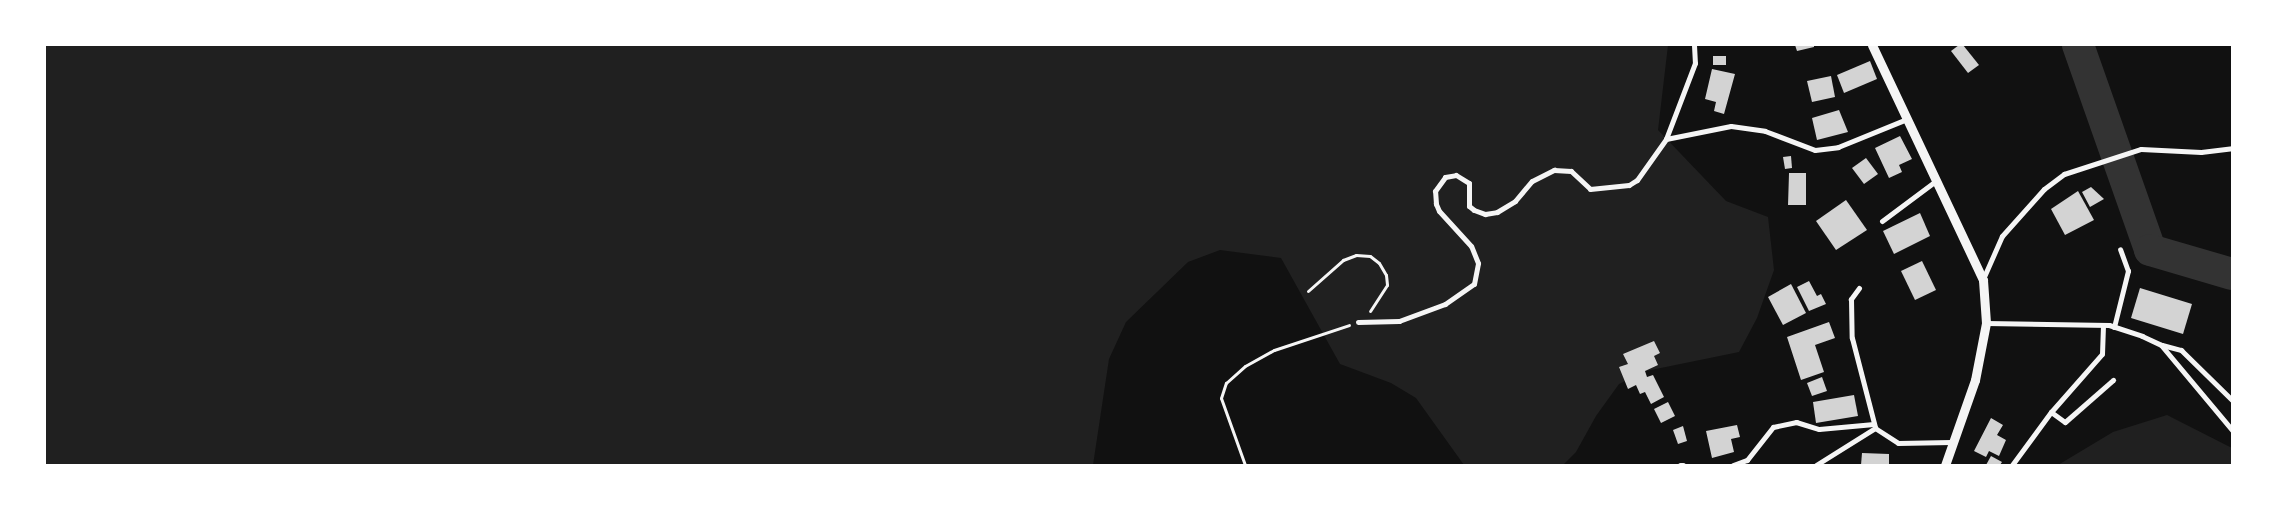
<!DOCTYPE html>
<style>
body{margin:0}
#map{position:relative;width:2277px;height:510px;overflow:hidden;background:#111;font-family:"Public Sans",sans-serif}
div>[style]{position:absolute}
.green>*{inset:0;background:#202020}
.river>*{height:32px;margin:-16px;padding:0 16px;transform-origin:16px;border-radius:16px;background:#333}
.building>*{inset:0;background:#d3d3d3}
.path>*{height:3px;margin:-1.5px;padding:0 1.5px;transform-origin:1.5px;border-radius:1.5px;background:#f5f5f5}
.minor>*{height:5px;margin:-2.5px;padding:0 2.5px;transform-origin:2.5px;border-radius:2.5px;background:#f5f5f5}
.tertiary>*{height:9px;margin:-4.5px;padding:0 4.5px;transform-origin:4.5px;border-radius:4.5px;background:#f5f5f5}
span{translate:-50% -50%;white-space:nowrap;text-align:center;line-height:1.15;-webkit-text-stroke:4px #fff;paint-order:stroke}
.frame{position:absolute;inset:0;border:46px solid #fff;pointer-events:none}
</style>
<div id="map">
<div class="green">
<div style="clip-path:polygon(45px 45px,1668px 45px,1658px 130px,1726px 201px,1768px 217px,1774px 270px,1757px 318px,1739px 352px,1646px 371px,1619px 384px,1596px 416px,1576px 452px,1563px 465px,1464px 465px,1416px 398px,1391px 383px,1340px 364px,1281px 258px,1220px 250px,1188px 262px,1126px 322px,1109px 359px,1093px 465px,45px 465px)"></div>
<div style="clip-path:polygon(2167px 415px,2232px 448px,2232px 465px,2058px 465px,2113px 432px)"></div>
</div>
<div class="river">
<div style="left:2078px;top:45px;width:217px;rotate:70.6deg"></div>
<div style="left:2150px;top:250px;width:85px;rotate:16.3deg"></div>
</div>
<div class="building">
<div style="clip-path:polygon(1795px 45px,1814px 45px,1814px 47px,1797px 51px)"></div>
<div style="clip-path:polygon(1959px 45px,1963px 45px,1979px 65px,1968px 73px,1951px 51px)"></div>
<div style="clip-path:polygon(1713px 56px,1726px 56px,1726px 65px,1713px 65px)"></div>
<div style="clip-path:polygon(1870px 61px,1877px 79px,1844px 93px,1837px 75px)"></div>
<div style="clip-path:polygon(1712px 69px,1735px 74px,1724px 114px,1714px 111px,1716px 102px,1705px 99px)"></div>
<div style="clip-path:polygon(1831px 76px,1835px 97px,1812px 102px,1807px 81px)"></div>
<div style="clip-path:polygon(1839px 110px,1848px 132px,1817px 140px,1812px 118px)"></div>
<div style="clip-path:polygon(1900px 136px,1912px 159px,1899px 165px,1902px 172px,1889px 178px,1875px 148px)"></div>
<div style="clip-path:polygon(1791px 156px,1792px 168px,1785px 169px,1783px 157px)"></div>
<div style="clip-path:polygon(1866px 158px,1878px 174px,1864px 184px,1852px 168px)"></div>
<div style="clip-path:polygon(1789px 173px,1806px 173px,1806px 205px,1788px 205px)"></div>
<div style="clip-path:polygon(2091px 187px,2104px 199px,2090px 207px,2082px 192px)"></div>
<div style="clip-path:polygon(2078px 191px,2094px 220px,2065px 235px,2051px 209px)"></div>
<div style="clip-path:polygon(1846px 200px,1867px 230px,1836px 250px,1816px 221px)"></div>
<div style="clip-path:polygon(1920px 213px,1930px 236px,1894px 254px,1883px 231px)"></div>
<div style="clip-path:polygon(1922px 261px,1936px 290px,1915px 300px,1901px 271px)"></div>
<div style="clip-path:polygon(1809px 281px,1817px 296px,1821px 294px,1826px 304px,1809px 311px,1797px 287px)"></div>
<div style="clip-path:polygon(1791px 284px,1806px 313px,1783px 325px,1768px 297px)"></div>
<div style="clip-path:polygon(2140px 288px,2192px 304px,2183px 334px,2131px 318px)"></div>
<div style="clip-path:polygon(1829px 322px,1835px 338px,1815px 345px,1824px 372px,1801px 380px,1787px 337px)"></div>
<div style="clip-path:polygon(1654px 341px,1660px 353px,1654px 356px,1658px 365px,1645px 371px,1647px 377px,1653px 375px,1664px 397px,1651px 404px,1645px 392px,1640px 394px,1636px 385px,1628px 389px,1619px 367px,1628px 364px,1623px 354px)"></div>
<div style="clip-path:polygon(1822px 377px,1827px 391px,1812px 396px,1807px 383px)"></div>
<div style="clip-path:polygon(1854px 395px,1858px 416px,1816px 423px,1813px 402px)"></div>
<div style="clip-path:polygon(1668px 402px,1675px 416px,1661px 423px,1654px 409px)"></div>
<div style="clip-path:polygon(1991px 418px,2003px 425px,1997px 435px,2006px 440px,1999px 456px,1989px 451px,1986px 457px,1974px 451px)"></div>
<div style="clip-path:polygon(1737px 425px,1740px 437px,1731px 439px,1734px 452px,1712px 458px,1706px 431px)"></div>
<div style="clip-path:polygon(1683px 426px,1687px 441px,1678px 444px,1673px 430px)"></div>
<div style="clip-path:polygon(1862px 453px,1889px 454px,1889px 465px,1861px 465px)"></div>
<div style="clip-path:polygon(1991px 456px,2002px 462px,2000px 465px,1986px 465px)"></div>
</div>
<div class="path">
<div style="left:1308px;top:291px;width:47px;rotate:-41.5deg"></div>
<div style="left:1343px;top:260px;width:14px;rotate:-21deg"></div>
<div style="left:1356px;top:255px;width:14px;rotate:4deg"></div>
<div style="left:1370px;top:256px;width:11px;rotate:38deg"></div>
<div style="left:1379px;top:263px;width:14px;rotate:60deg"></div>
<div style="left:1386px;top:275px;width:10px;rotate:84deg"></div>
<div style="left:1387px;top:285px;width:31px;rotate:123deg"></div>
<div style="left:1245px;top:465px;width:71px;rotate:-109.7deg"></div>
<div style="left:1221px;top:398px;width:16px;rotate:-72deg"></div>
<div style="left:1226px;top:383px;width:25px;rotate:-42deg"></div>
<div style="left:1245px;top:366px;width:33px;rotate:-29deg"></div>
<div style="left:1274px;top:350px;width:79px;rotate:-18.4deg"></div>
</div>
<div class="minor">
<div style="left:1694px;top:45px;width:18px;rotate:87deg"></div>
<div style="left:1695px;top:63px;width:81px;rotate:110.9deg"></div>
<div style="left:1666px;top:139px;width:66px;rotate:-11.3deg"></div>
<div style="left:1731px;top:126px;width:34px;rotate:8deg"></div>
<div style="left:1765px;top:131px;width:53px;rotate:20.8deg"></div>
<div style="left:1815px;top:150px;width:23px;rotate:-7deg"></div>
<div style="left:1838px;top:147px;width:74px;rotate:-22.1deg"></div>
<div style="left:1882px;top:221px;width:69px;rotate:-36.7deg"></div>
<div style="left:1983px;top:279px;width:47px;rotate:-66.2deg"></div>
<div style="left:2002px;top:236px;width:63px;rotate:-48.2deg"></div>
<div style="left:2044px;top:189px;width:25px;rotate:-37deg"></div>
<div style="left:2064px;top:174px;width:81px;rotate:-18deg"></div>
<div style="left:2141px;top:149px;width:60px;rotate:2.9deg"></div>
<div style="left:2201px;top:152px;width:31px;rotate:-7deg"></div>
<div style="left:1859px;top:288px;width:14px;rotate:126deg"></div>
<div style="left:1851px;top:299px;width:39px;rotate:89deg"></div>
<div style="left:1852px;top:338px;width:92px;rotate:75.5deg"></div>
<div style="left:1358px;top:322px;width:41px;rotate:-1.4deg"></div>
<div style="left:1399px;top:321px;width:49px;rotate:-20.3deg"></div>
<div style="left:1445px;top:304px;width:35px;rotate:-35deg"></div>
<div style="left:1474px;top:284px;width:21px;rotate:-79deg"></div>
<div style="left:1478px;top:263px;width:18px;rotate:-112deg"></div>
<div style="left:1471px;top:246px;width:47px;rotate:-132.4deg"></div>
<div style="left:1439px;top:211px;width:8px;rotate:-113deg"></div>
<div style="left:1436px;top:204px;width:13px;rotate:-94deg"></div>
<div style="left:1435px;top:191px;width:17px;rotate:-54deg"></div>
<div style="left:1445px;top:177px;width:11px;rotate:-10deg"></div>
<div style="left:1456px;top:175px;width:15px;rotate:32deg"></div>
<div style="left:1469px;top:183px;width:23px;rotate:90deg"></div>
<div style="left:1469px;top:206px;width:6px;rotate:39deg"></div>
<div style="left:1474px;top:210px;width:12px;rotate:20deg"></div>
<div style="left:1485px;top:214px;width:12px;rotate:-9deg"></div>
<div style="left:1497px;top:212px;width:21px;rotate:-31deg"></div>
<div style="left:1515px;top:201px;width:26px;rotate:-50deg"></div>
<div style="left:1532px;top:181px;width:25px;rotate:-27deg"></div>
<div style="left:1554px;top:170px;width:17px;rotate:3deg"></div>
<div style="left:1571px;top:171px;width:26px;rotate:43deg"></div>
<div style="left:1590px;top:189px;width:39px;rotate:-6deg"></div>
<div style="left:1629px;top:185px;width:9px;rotate:-32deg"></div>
<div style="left:1637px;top:180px;width:50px;rotate:-54.7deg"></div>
<div style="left:1986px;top:323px;width:123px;rotate:0.9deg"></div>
<div style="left:2109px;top:325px;width:35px;rotate:18deg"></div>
<div style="left:2142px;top:336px;width:21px;rotate:25deg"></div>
<div style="left:2161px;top:345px;width:111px;rotate:50.1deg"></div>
<div style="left:2114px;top:327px;width:58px;rotate:-76deg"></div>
<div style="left:2128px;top:271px;width:23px;rotate:-110deg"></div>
<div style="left:2162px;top:345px;width:20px;rotate:15deg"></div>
<div style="left:2181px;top:350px;width:71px;rotate:44.4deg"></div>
<div style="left:2051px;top:412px;width:17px;rotate:36deg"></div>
<div style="left:2065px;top:422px;width:64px;rotate:-41.2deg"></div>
<div style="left:1680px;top:465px;width:3px"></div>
<div style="left:1733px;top:465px;width:15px;rotate:-20deg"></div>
<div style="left:1747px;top:460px;width:42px;rotate:-51.8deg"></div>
<div style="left:1773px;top:427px;width:24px;rotate:-12deg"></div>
<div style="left:1796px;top:422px;width:24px;rotate:17deg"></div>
<div style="left:1819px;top:429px;width:55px;rotate:-5.2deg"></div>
<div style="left:1816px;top:465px;width:70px;rotate:-32.1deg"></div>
<div style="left:1875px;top:428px;width:27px;rotate:33deg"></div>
<div style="left:1898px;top:443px;width:53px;rotate:-1.1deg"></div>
<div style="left:2012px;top:465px;width:66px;rotate:-53.7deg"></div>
<div style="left:2051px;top:412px;width:77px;rotate:-48.7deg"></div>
<div style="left:2102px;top:354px;width:29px;rotate:-88deg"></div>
</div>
<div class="tertiary">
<div style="left:1872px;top:45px;width:260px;rotate:64.7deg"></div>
<div style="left:1983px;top:280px;width:43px;rotate:86deg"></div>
<div style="left:1986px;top:323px;width:58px;rotate:100.9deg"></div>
<div style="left:1975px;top:380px;width:90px;rotate:109.4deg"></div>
</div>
<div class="frame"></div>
</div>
